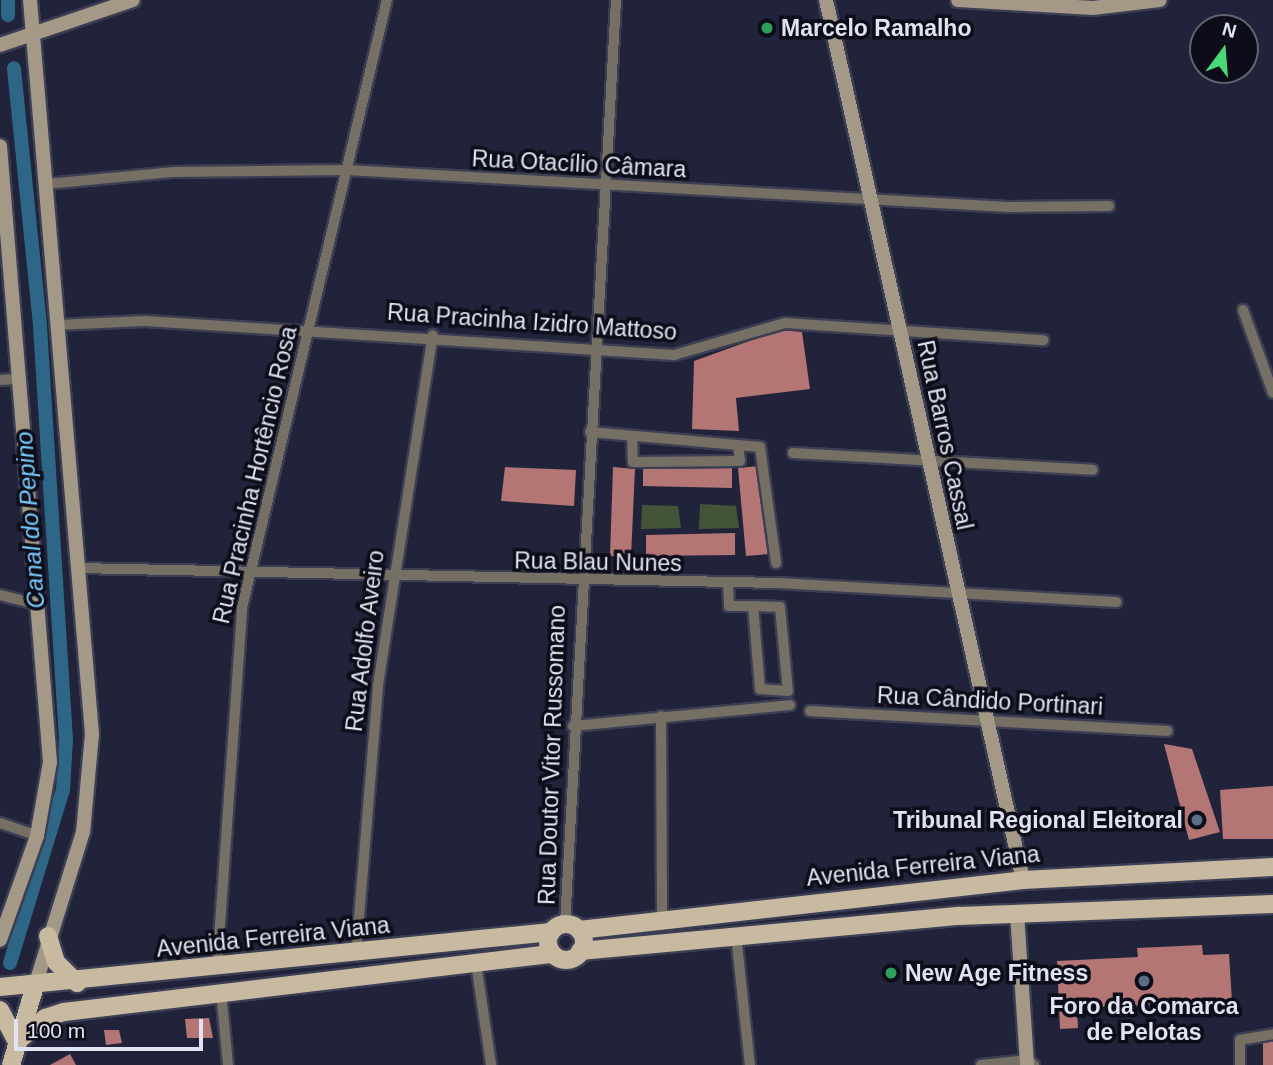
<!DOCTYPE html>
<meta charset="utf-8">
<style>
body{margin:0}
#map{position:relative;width:1273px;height:1065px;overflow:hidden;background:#21233a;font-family:Helvetica,sans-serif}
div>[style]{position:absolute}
.green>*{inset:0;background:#445439}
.canal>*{height:14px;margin:-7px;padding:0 7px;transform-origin:7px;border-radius:7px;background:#2d6686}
.building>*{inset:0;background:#b47674}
.roads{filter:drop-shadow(2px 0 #3c3e54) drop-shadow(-2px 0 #3c3e54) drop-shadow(0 2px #3c3e54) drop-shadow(0 -2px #3c3e54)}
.street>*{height:10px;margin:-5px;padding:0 5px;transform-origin:5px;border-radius:5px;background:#766f63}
.secondary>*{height:14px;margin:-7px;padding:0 7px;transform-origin:7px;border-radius:7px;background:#a49886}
.primary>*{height:18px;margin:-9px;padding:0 9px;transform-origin:9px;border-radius:9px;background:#c8b9a1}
.primary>.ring{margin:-9px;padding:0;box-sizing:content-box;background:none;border:18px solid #c8b9a1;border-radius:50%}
.dots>*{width:19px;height:19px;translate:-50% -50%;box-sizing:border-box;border:4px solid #0c0d18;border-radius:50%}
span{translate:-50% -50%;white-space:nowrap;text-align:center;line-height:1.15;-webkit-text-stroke:7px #0c0d18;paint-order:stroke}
.poi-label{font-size:23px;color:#e1e3f3;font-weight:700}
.left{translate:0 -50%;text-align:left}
.right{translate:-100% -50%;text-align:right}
.street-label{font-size:23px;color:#e1e3f3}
.water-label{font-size:24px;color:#76cbfc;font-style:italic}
.north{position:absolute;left:1189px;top:14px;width:70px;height:70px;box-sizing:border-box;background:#0c0d18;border:2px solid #616370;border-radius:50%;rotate:16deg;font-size:19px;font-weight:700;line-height:28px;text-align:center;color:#e1e3f3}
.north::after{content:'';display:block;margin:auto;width:24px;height:32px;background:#49d778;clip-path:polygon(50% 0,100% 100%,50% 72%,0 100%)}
.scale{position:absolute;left:14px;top:1019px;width:189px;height:32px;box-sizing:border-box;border:4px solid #e1e3f3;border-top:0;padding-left:9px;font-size:21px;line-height:24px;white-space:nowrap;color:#e1e3f3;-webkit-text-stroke:5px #0c0d18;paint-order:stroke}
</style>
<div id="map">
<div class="green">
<div style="clip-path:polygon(700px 504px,736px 506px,739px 528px,699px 529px)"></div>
<div style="clip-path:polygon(642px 505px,678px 506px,681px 528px,641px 529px)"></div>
</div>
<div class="canal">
<div style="left:8px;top:0;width:15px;rotate:90deg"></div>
<div style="left:10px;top:963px;width:181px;rotate:-73deg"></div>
<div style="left:63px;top:790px;width:50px;rotate:-86.6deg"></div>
<div style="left:66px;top:740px;width:416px;rotate:-93.6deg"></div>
<div style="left:40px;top:325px;width:258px;rotate:-95.8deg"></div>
</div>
<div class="building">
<div style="clip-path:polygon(780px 330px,802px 332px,810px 389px,736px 398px,739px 431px,692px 429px,694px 361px)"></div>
<div style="clip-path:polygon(732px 465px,732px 488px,643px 486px,643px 466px)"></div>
<div style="clip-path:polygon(759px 466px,769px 554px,746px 556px,738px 468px)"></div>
<div style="clip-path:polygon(505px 467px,576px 470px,574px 506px,501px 501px)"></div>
<div style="clip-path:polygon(613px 467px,635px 469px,631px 557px,610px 556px)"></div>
<div style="clip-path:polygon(735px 533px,735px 555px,646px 556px,646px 535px)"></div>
<div style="clip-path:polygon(1164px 744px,1192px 749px,1220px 832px,1189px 840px)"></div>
<div style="clip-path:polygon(1273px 786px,1273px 839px,1223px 839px,1220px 790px)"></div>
<div style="clip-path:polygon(1202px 945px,1203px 955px,1229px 954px,1232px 1001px,1077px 1008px,1078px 1028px,1060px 1029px,1057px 961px,1138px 957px,1137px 948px)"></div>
<div style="clip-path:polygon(209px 1018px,213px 1038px,187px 1038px,185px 1019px)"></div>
<div style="clip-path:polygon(104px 1030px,119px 1030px,122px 1043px,106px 1045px)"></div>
<div style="clip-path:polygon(1263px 1039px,1273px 1039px,1273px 1065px,1263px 1065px)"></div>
<div style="clip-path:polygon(70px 1054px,76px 1065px,50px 1065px)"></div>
</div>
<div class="roads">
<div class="street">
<div style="left:46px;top:184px;width:129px;rotate:-5.4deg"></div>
<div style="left:174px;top:172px;width:173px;rotate:-0.7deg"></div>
<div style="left:347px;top:170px;width:662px;rotate:3.2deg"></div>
<div style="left:1008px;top:207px;width:101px;rotate:-0.6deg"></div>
<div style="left:1243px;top:310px;width:88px;rotate:70.1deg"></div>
<div style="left:56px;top:325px;width:89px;rotate:-2.6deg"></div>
<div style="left:145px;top:321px;width:530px;rotate:3.68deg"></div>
<div style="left:674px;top:355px;width:116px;rotate:-16.1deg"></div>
<div style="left:785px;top:323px;width:259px;rotate:3.8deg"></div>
<div style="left:0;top:380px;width:18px;rotate:-3deg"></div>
<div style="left:590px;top:432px;width:171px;rotate:5deg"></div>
<div style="left:760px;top:447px;width:117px;rotate:82.1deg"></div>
<div style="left:632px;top:436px;width:26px;rotate:88deg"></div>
<div style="left:633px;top:462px;width:107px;rotate:-0.5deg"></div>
<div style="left:740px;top:461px;width:16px;rotate:-97deg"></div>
<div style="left:793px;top:453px;width:300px;rotate:3.2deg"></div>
<div style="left:78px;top:568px;width:700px;rotate:1.23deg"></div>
<div style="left:778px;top:583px;width:339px;rotate:3.2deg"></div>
<div style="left:728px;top:584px;width:22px;rotate:87deg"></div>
<div style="left:729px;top:606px;width:24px"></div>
<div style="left:753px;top:606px;width:27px;rotate:2deg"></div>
<div style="left:780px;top:607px;width:84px;rotate:84.6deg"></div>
<div style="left:788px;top:691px;width:28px;rotate:-176deg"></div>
<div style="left:760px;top:689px;width:83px;rotate:-94.8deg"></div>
<div style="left:0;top:595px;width:41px;rotate:14deg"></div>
<div style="left:810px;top:711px;width:358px;rotate:3.2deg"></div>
<div style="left:661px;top:716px;width:204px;rotate:89.7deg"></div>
<div style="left:573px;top:726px;width:218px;rotate:-5.5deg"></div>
<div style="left:0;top:823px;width:39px;rotate:19deg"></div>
<div style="left:565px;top:924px;width:925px;rotate:-86.84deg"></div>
<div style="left:736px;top:935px;width:131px;rotate:83.9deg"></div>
<div style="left:356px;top:954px;width:270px;rotate:-85.3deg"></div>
<div style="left:378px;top:685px;width:354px;rotate:-81.1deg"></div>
<div style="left:476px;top:963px;width:103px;rotate:81.6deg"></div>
<div style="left:217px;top:968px;width:361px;rotate:-86deg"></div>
<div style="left:242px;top:608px;width:625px;rotate:-76.59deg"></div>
<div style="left:221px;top:992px;width:73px;rotate:84.5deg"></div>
<div style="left:981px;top:1065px;width:47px;rotate:-6.1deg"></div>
<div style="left:1028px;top:1060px;width:8px;rotate:40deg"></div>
<div style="left:1240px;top:1065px;width:25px;rotate:-90deg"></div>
<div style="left:1240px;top:1040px;width:34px;rotate:-10deg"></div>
</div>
<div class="secondary">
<div style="left:30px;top:0;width:737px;rotate:85.17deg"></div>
<div style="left:92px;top:734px;width:98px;rotate:95.2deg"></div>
<div style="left:83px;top:832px;width:161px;rotate:107.3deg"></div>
<div style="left:826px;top:0;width:902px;rotate:77.38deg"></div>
<div style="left:958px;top:0;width:135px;rotate:3.4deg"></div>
<div style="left:1093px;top:8px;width:67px;rotate:-6.8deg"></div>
<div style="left:0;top:45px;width:140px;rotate:-18.7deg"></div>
<div style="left:0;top:146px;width:618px;rotate:85.36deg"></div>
<div style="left:50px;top:762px;width:75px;rotate:100deg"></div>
<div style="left:37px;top:836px;width:110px;rotate:109.6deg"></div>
<div style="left:1017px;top:913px;width:152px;rotate:86.2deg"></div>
</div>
<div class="primary">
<div class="ring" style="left:548px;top:924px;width:18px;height:18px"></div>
<div style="left:579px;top:930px;width:447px;rotate:-6.4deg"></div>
<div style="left:1023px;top:880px;width:250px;rotate:-3deg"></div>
<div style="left:48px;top:936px;width:27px;rotate:73deg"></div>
<div style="left:56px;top:962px;width:30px;rotate:45deg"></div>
<div style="left:580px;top:951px;width:381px;rotate:-5.3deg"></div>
<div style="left:959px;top:916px;width:314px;rotate:-2.2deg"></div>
<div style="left:0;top:987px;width:554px;rotate:-5.7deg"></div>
<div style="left:0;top:1010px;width:38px;rotate:62deg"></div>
<div style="left:20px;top:1039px;width:33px;rotate:-40deg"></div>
<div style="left:45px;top:1018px;width:20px;rotate:-18deg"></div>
<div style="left:64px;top:1012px;width:492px;rotate:-6.8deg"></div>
<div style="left:11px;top:1065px;width:83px;rotate:-73.1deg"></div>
</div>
</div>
<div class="dots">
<div style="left:767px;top:28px;background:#2e9e5b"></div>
<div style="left:1197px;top:820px;background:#5c6f8a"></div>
<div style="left:891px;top:973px;background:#2e9e5b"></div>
<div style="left:1144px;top:981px;background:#5c6f8a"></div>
</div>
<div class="poi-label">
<span class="left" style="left:781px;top:28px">Marcelo Ramalho</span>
<span class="right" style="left:1183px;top:820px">Tribunal Regional Eleitoral</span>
<span class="left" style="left:905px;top:973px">New Age Fitness</span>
<span style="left:1144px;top:1019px">Foro da Comarca<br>de Pelotas</span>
</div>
<div class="street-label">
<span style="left:579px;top:164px;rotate:3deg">Rua Otacílio Câmara</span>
<span style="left:532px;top:322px;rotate:4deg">Rua Pracinha Izidro Mattoso</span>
<span style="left:945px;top:435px;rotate:78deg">Rua Barros Cassal</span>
<span style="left:255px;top:475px;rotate:-77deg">Rua Pracinha Hortêncio Rosa</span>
<span style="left:598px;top:562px;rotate:1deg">Rua Blau Nunes</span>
<span style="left:365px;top:641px;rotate:-83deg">Rua Adolfo Aveiro</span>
<span style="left:990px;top:701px;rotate:3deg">Rua Cândido Portinari</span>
<span style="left:552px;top:755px;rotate:-88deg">Rua Doutor Vitor Russomano</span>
<span style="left:923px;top:866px;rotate:-6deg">Avenida Ferreira Viana</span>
<span style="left:273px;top:937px;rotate:-6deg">Avenida Ferreira Viana</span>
</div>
<div class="water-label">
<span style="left:30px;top:520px;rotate:-94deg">Canal do Pepino</span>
</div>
<div class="north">N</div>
<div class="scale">100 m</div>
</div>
